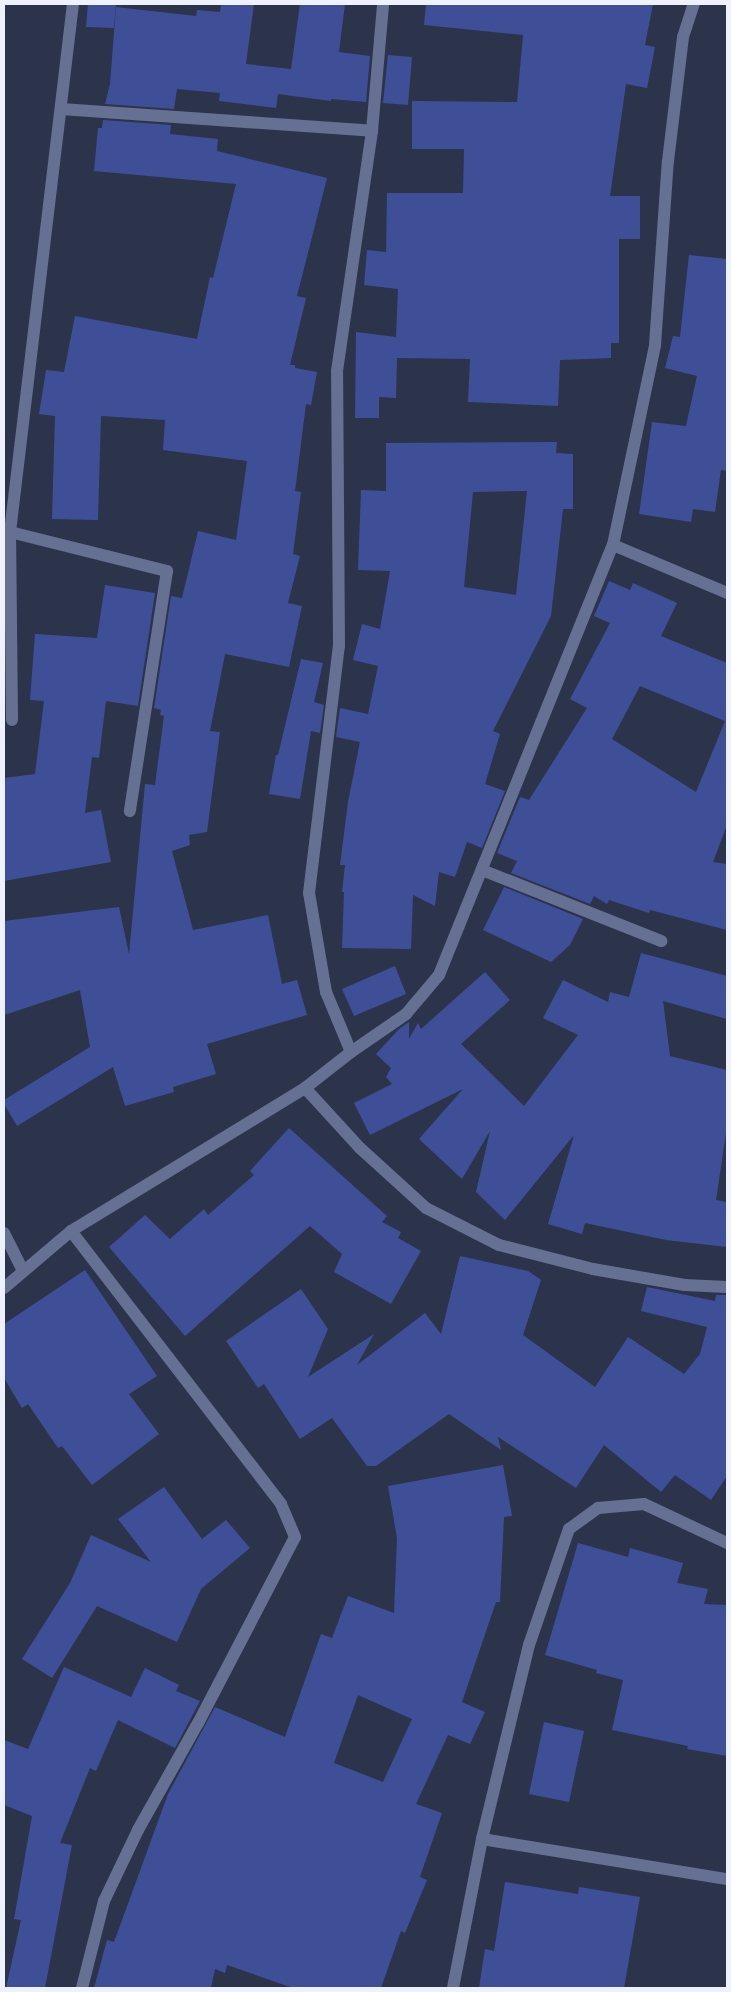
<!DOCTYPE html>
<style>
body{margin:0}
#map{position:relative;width:731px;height:1992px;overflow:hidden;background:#2c344c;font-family:Mulish,sans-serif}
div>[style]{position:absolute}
.building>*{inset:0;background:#3e4f98}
.minor>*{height:12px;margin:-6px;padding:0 6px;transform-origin:6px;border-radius:6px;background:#667092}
span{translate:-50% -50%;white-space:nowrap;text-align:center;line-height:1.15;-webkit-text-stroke:4px #2c344c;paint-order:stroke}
.frame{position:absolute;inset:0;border:5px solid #eef2ff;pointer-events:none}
</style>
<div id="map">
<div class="building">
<div style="clip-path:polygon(88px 4px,116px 4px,114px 28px,86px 27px)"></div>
<div style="clip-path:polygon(221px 4px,254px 4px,246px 64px,291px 69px,300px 4px,345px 4px,339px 52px,370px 56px,366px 102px,331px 99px,331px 101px,278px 94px,276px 108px,219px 101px,220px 93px,177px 89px,174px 109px,105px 104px,110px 84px,116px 7px,196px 16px,197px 10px,220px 12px)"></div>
<div style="clip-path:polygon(426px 4px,653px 4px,645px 45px,655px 47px,647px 88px,626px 84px,610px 196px,640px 196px,640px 239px,619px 239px,619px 343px,611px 343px,611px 358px,560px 360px,558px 406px,468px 402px,470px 359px,397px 358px,396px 398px,379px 397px,379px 418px,355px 418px,356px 332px,396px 337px,398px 289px,364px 285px,367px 250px,386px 252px,387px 193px,463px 193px,464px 149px,412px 149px,412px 101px,517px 102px,523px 35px,424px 25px)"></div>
<div style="clip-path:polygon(388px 55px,412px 57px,408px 105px,383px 103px)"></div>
<div style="clip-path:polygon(103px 120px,171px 125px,170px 134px,218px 139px,217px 151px,327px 178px,297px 296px,306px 298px,290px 365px,295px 365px,295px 368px,317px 372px,311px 405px,306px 404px,295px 491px,301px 492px,293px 554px,300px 556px,288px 603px,302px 606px,289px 667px,225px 654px,210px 731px,220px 732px,207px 832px,189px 835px,190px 845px,172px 851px,193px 930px,268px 915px,282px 984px,297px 980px,307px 1015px,207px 1044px,216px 1074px,173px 1087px,174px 1092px,125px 1106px,113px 1067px,17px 1126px,4px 1104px,4px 1100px,90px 1047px,80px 990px,4px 1015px,4px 921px,119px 907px,129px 954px,145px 784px,155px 785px,164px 716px,160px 715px,161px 710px,154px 708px,171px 596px,182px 598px,198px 531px,236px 540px,247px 461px,163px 450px,165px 420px,101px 416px,98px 520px,52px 519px,55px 416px,39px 414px,46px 370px,64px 372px,75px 316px,197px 339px,210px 277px,213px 278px,236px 184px,94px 171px,98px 128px,102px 128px)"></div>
<div style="clip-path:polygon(689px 255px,727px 259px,727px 471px,721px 470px,715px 512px,693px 509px,691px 522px,639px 514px,652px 422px,686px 426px,697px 376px,665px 368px,673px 336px,680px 337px)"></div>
<div style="clip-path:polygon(evenodd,557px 442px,556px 453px,573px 454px,573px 509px,563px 509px,551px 616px,493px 731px,500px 734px,485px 784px,505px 791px,482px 848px,467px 842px,455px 877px,439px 872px,435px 906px,413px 895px,411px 949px,342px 948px,344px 892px,342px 892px,345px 865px,340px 865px,348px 802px,360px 742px,336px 737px,340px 708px,368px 714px,378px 666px,353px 660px,362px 624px,380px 629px,390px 571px,358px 570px,361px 490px,386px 491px,386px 443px,557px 442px,527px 491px,516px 595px,464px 587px,473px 492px,527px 491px)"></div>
<div style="clip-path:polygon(evenodd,609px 581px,630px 590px,633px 583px,677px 603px,661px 636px,727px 663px,727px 825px,713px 862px,727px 864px,727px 930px,650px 910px,649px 913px,609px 900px,607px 904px,594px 896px,590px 904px,511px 873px,517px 861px,497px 853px,520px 797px,529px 800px,587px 708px,570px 699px,610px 623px,594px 616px,609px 581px,640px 686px,725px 721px,696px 792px,612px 739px,640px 686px)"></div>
<div style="clip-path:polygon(105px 585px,155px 593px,138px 706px,106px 701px,99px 758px,92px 757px,85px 813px,101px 810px,111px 862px,4px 881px,4px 778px,35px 774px,44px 701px,30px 700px,35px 634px,97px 638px)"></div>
<div style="clip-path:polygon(301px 659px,323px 663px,314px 702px,324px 705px,320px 733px,311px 731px,300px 799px,269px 794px,276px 755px,278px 755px)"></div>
<div style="clip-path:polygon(504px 887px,583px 919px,570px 945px,551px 962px,483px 930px)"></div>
<div style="clip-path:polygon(641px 953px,727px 976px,727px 1019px,663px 1001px,670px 1056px,727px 1070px,727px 1127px,716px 1200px,727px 1202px,727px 1247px,666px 1240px,585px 1223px,582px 1234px,548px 1224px,574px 1135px,505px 1220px,476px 1192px,490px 1131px,462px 1179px,419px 1139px,463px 1089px,370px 1135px,354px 1103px,392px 1084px,386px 1077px,391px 1068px,376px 1054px,399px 1029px,409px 1022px,409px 1039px,418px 1023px,421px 1029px,485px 972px,510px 1000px,461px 1044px,524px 1106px,578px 1035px,543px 1018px,563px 980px,608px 1002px,610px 992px,629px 997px)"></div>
<div style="clip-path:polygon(395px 966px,406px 994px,354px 1016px,342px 989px)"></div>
<div style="clip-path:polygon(289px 1128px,387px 1216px,382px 1222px,401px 1232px,398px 1238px,421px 1251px,391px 1304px,334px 1272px,342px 1254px,310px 1226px,185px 1336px,109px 1247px,145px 1215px,170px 1239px,204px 1209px,208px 1215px,254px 1175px,250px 1171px)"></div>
<div style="clip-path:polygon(460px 1256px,528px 1271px,541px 1280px,523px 1335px,595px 1387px,628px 1337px,684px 1374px,700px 1354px,707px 1327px,641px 1311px,647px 1287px,715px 1301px,716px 1295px,727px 1295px,727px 1476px,711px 1500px,675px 1475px,661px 1492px,604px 1445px,576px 1488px,498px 1437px,501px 1450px,449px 1414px,376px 1466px,367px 1466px,332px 1418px,300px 1439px,264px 1384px,258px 1388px,226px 1341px,301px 1289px,328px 1329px,308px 1377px,374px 1334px,357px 1365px,425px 1313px,441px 1334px)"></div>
<div style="clip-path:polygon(85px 1270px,157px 1376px,129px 1394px,159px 1434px,92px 1485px,62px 1446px,58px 1448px,28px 1404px,22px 1408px,4px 1378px,4px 1324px)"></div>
<div style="clip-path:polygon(evenodd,503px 1465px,512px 1516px,504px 1517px,500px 1602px,496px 1602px,462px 1702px,485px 1712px,470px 1744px,448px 1735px,416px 1804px,442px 1813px,420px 1877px,427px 1880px,405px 1933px,401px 1931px,381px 1988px,293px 1988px,227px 1965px,225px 1973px,215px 1969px,211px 1988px,94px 1988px,107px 1940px,114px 1942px,168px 1794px,215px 1707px,285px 1737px,321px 1634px,332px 1638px,348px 1596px,394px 1613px,397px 1538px,388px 1486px,503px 1465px,358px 1695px,412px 1719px,383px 1782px,334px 1763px,358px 1695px)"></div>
<div style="clip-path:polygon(164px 1487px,202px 1539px,226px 1520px,250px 1548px,201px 1589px,177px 1642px,97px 1606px,52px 1678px,22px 1659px,70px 1583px,91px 1535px,151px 1562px,118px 1519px)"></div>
<div style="clip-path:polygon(578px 1543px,628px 1557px,630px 1548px,683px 1563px,677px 1583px,708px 1589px,704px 1604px,727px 1605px,727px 1756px,687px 1749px,688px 1746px,612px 1730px,623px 1680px,596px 1673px,597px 1670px,545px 1655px)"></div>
<div style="clip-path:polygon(64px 1667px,131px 1697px,145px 1668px,179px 1685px,176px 1691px,200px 1701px,175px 1748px,118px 1720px,96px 1771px,90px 1768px,60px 1843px,72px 1845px,45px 1988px,6px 1988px,21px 1920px,14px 1919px,32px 1816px,4px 1805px,4px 1740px,28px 1749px)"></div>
<div style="clip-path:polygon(544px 1722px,584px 1731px,569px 1802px,529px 1794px)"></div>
<div style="clip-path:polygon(505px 1882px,578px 1894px,579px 1887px,640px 1897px,624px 1988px,479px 1988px,485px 1949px,494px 1951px)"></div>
</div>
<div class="minor">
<div style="left:61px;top:109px;width:312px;rotate:4deg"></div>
<div style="left:10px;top:532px;width:162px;rotate:14deg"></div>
<div style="left:167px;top:571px;width:243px;rotate:98.8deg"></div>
<div style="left:613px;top:545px;width:124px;rotate:22.8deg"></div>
<div style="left:12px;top:720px;width:188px;rotate:-90.6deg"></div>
<div style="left:10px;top:532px;width:532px;rotate:-83.2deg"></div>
<div style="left:482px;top:870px;width:193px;rotate:21.6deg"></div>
<div style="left:351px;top:1052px;width:65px;rotate:-112.6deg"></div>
<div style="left:326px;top:992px;width:100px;rotate:-99.7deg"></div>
<div style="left:309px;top:893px;width:249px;rotate:-83.1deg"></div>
<div style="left:339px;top:646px;width:275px;rotate:-90.4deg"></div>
<div style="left:337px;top:371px;width:243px;rotate:-81.7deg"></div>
<div style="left:372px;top:131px;width:127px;rotate:-85deg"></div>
<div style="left:305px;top:1088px;width:81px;rotate:47.5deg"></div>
<div style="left:360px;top:1148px;width:89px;rotate:42.3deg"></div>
<div style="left:426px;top:1208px;width:82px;rotate:26.9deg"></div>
<div style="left:499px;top:1245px;width:97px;rotate:14.3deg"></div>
<div style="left:593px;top:1269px;width:93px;rotate:9.9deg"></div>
<div style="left:685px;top:1285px;width:42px;rotate:2.7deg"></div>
<div style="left:71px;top:1231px;width:344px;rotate:52.4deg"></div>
<div style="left:281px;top:1504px;width:36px;rotate:67deg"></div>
<div style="left:295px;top:1537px;width:210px;rotate:117.5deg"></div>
<div style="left:198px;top:1723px;width:123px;rotate:119.3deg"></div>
<div style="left:138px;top:1830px;width:79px;rotate:115.6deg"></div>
<div style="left:104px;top:1901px;width:90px;rotate:104.2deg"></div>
<div style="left:4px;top:1233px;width:42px;rotate:63.4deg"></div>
<div style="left:4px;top:1288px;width:88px;rotate:-40.4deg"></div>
<div style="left:71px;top:1231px;width:274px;rotate:-31.4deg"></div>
<div style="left:305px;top:1088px;width:58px;rotate:-38deg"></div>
<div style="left:351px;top:1052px;width:67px;rotate:-34.6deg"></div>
<div style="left:406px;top:1014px;width:51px;rotate:-49.8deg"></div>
<div style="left:439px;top:975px;width:464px;rotate:-68deg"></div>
<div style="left:613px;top:545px;width:204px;rotate:-78.1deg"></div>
<div style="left:655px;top:345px;width:184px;rotate:-86deg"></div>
<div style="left:668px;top:161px;width:125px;rotate:-83.1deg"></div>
<div style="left:683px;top:37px;width:35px;rotate:-72deg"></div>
<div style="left:482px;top:1839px;width:248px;rotate:9.3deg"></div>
<div style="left:453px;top:1988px;width:152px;rotate:-79deg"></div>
<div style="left:482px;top:1839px;width:200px;rotate:-76.4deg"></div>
<div style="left:529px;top:1645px;width:123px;rotate:-71deg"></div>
<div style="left:569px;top:1529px;width:36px;rotate:-36deg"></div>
<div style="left:598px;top:1508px;width:46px;rotate:-5deg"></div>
<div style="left:644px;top:1504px;width:92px;rotate:25.2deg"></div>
</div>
<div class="frame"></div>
</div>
